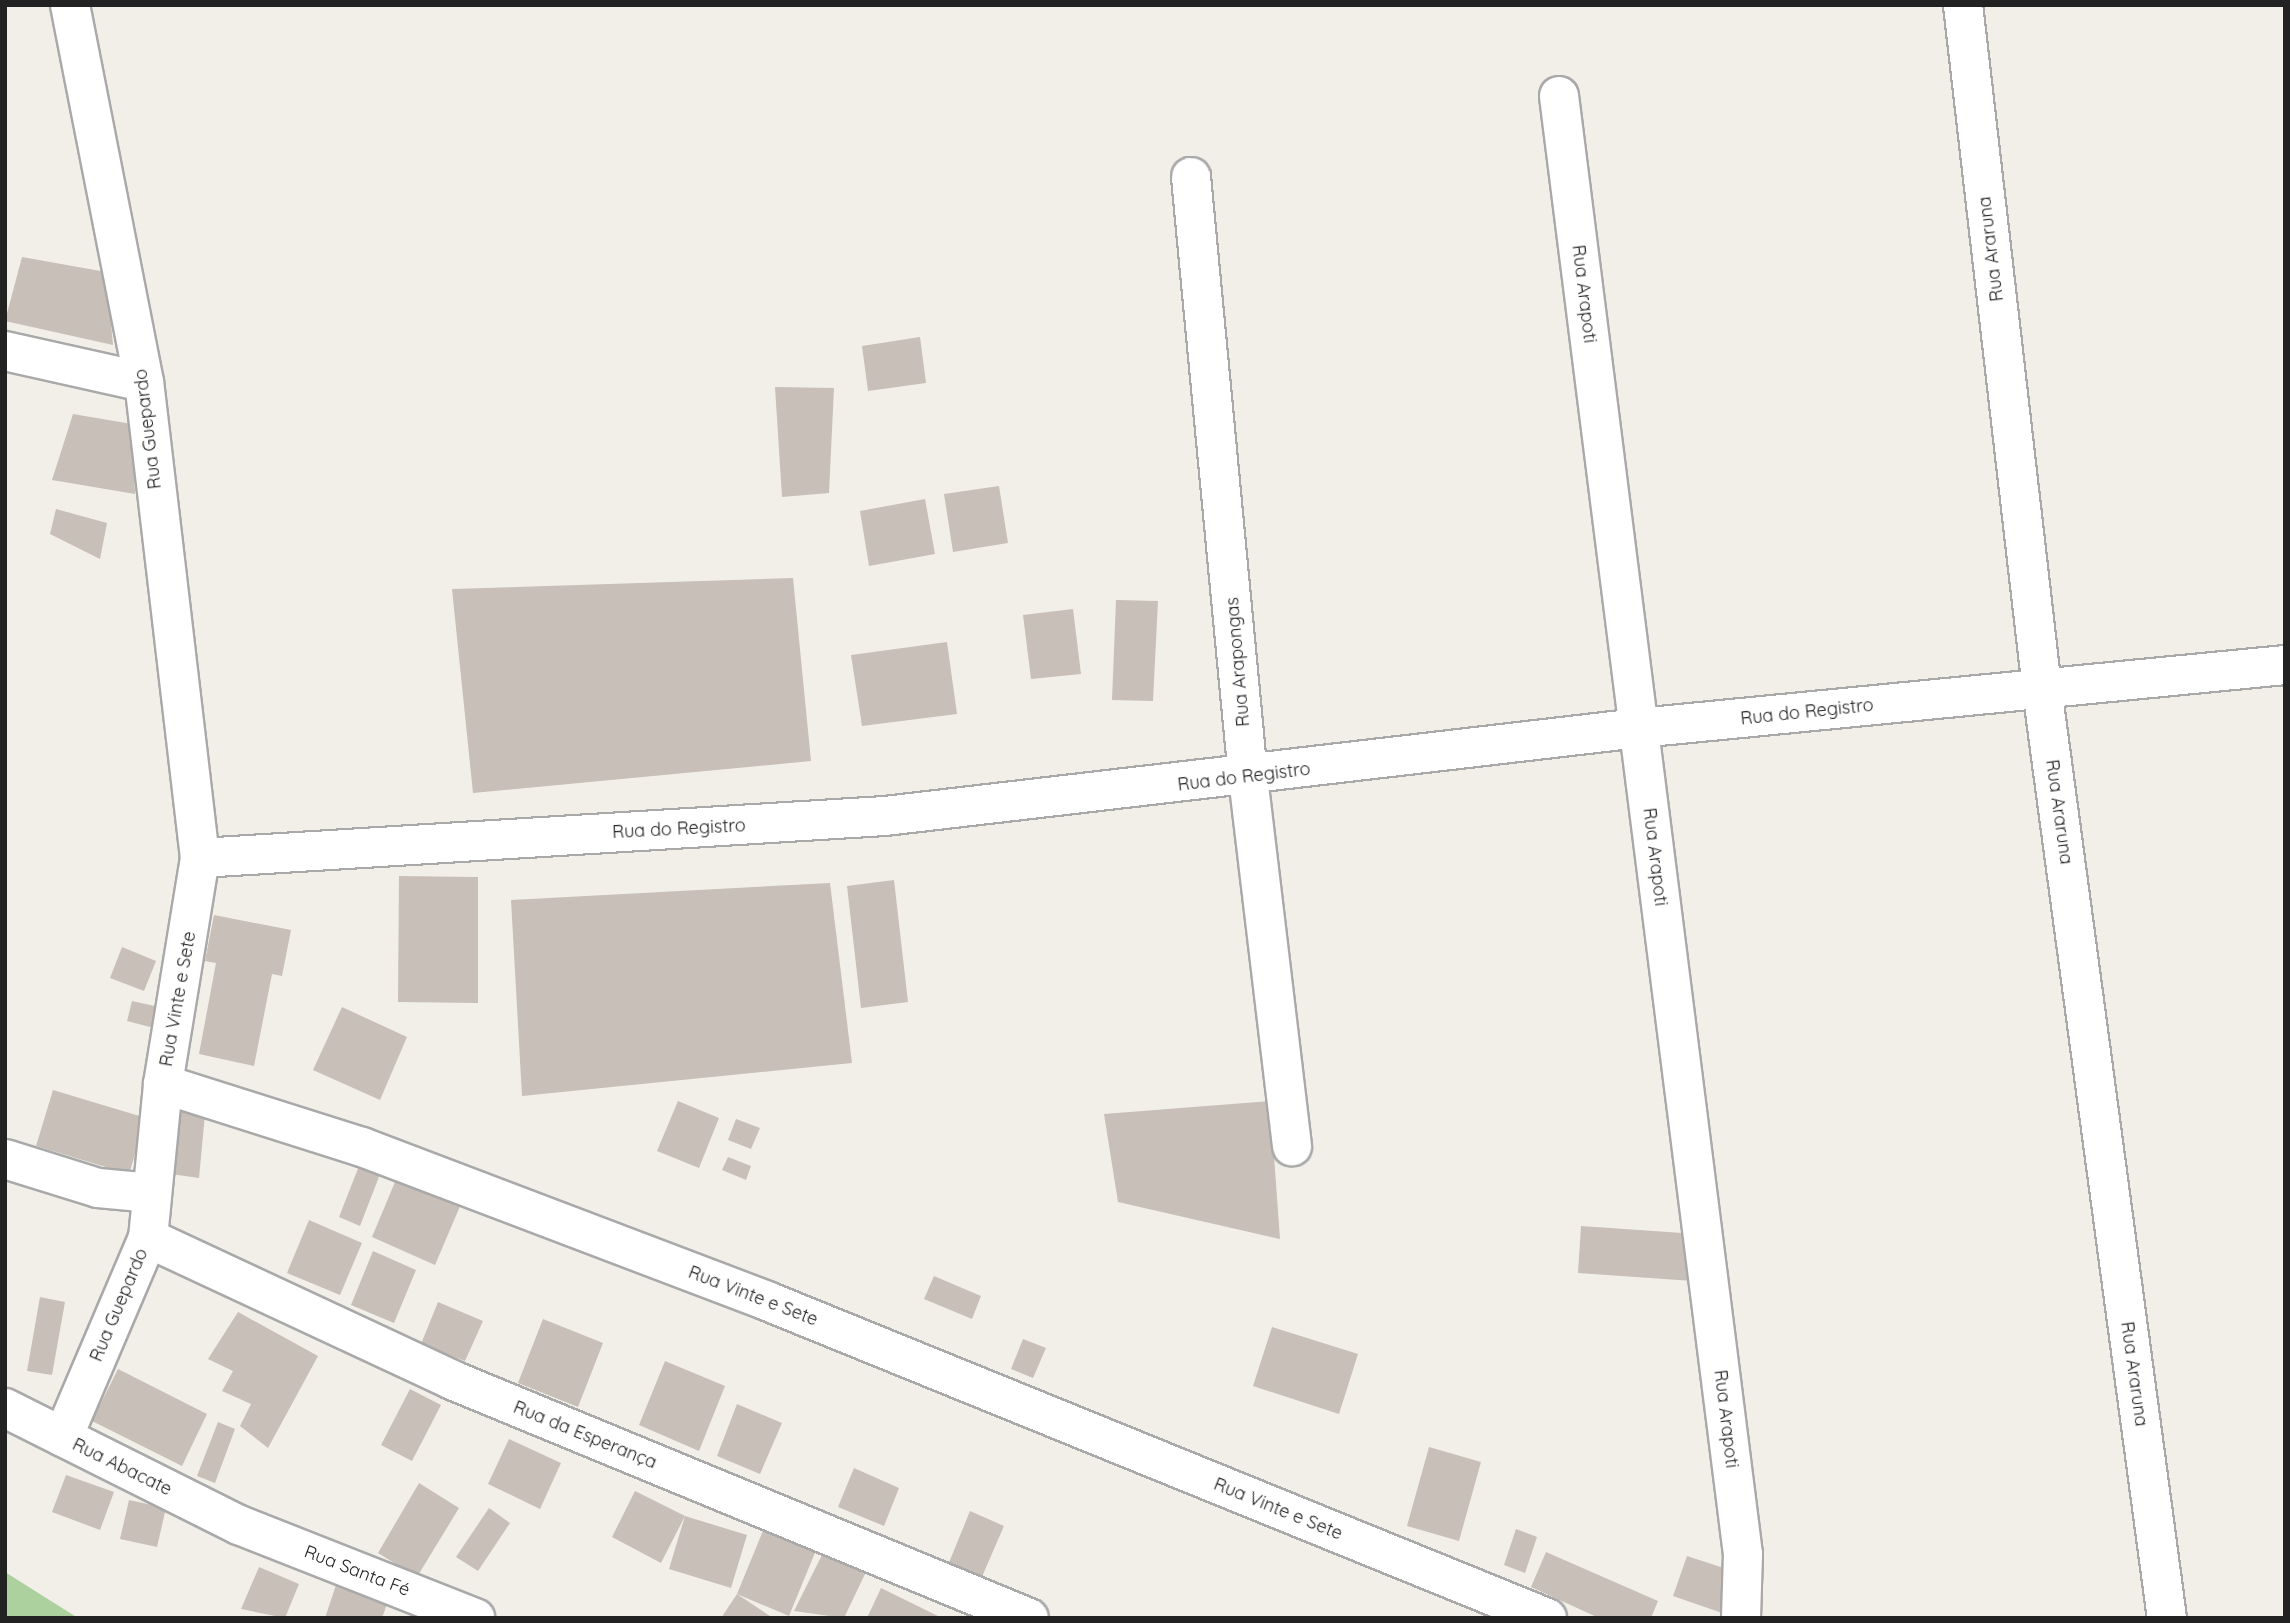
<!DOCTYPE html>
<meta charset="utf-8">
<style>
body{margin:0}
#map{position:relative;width:2290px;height:1623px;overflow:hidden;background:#f2efe9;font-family:Quicksand,sans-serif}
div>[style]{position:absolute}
.forest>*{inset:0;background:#add19e}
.building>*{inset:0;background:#c7bfb8}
.roads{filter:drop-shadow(2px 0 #a9a9a9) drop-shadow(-2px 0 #a9a9a9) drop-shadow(0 2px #a9a9a9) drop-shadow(0 -2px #a9a9a9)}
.minor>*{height:38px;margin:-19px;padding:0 19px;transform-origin:19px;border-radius:19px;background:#fff}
.tertiary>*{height:38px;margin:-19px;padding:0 19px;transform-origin:19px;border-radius:19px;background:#fff}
span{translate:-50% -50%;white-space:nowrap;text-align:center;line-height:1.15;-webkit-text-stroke:7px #fff;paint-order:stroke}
.street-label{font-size:18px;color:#222}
.frame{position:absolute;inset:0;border:7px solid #222;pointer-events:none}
</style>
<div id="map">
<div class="forest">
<div style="clip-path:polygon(5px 1572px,78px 1618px,5px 1618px)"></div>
</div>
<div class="building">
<div style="clip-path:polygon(22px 257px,106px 272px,113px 345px,5px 321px)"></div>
<div style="clip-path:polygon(920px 337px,926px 383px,868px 391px,862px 346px)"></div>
<div style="clip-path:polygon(775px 387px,834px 388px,829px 493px,782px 497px)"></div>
<div style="clip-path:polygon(73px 414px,132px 424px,135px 494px,52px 480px)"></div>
<div style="clip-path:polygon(999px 486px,1008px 543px,953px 552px,944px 494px)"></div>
<div style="clip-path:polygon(925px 499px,935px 554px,869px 566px,860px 511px)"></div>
<div style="clip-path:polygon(56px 509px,107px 523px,100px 559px,50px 534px)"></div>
<div style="clip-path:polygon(793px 578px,811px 761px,473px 793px,452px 589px)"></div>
<div style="clip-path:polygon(1116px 600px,1158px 601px,1153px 701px,1112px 700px)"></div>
<div style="clip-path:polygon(1073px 609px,1081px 674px,1031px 679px,1023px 615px)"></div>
<div style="clip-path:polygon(947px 642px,957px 714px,862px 726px,851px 655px)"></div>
<div style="clip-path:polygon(399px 876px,478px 877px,478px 1003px,398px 1002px)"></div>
<div style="clip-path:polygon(894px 880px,908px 1002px,861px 1008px,847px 886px)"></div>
<div style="clip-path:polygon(830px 883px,852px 1063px,522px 1096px,511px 900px)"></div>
<div style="clip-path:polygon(214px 915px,291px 930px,282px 976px,272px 974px,254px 1066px,199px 1054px,216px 963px,205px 961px)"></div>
<div style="clip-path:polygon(122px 947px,156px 961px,144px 991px,110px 978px)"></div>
<div style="clip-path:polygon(132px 1001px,159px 1007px,154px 1028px,127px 1021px)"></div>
<div style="clip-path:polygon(342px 1007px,407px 1037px,380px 1100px,313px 1070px)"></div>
<div style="clip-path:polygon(53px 1090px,146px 1118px,129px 1174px,36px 1146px)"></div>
<div style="clip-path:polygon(678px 1101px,719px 1118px,699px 1168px,657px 1151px)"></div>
<div style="clip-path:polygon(1270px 1101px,1280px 1239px,1118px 1202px,1104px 1114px)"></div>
<div style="clip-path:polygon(171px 1111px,205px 1114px,199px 1178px,164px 1173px)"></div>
<div style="clip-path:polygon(736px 1119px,760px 1128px,751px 1149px,728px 1140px)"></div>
<div style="clip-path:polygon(728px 1157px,751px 1166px,746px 1180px,722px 1170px)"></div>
<div style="clip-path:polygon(361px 1161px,382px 1169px,360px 1226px,339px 1217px)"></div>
<div style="clip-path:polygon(400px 1170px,464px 1197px,435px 1265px,372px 1237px)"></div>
<div style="clip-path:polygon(309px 1220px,362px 1243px,340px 1295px,287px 1273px)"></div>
<div style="clip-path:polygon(1581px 1226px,1697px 1234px,1693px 1281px,1578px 1273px)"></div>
<div style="clip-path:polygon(373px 1251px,416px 1270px,394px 1323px,351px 1305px)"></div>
<div style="clip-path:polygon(934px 1276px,981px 1296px,972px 1319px,924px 1299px)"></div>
<div style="clip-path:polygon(40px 1297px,65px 1302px,52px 1375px,27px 1371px)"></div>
<div style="clip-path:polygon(438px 1302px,483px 1321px,465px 1361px,421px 1344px)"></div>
<div style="clip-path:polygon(238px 1312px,318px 1356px,268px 1448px,240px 1426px,251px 1404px,222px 1391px,233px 1371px,208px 1359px)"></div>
<div style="clip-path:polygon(543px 1319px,603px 1343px,578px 1407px,518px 1383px)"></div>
<div style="clip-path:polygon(1272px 1327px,1358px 1354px,1339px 1414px,1253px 1386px)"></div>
<div style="clip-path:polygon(1023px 1339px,1046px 1348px,1033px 1378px,1011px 1369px)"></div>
<div style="clip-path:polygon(665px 1361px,725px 1386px,699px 1451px,639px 1425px)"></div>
<div style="clip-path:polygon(118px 1369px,207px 1414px,182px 1466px,92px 1421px)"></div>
<div style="clip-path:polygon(410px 1389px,441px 1405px,412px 1461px,381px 1445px)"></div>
<div style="clip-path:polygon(737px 1404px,782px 1423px,760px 1474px,717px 1456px)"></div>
<div style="clip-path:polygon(218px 1422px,235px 1429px,215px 1483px,197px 1476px)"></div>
<div style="clip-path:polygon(509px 1439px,561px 1463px,540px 1509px,488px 1484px)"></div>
<div style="clip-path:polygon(1429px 1447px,1481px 1462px,1459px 1541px,1407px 1526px)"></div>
<div style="clip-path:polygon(854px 1468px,899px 1488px,884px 1526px,838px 1507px)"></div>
<div style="clip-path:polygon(66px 1475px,114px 1492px,100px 1530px,52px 1512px)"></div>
<div style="clip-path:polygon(419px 1483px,459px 1508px,417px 1577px,378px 1553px)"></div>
<div style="clip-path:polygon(635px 1491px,685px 1516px,747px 1535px,731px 1588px,669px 1569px,685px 1516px,661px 1563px,612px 1537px)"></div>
<div style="clip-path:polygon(129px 1500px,166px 1508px,157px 1547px,120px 1539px)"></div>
<div style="clip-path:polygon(489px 1508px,510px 1523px,478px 1571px,456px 1557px)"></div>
<div style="clip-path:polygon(970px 1511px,1004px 1526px,981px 1579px,948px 1565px)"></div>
<div style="clip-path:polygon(767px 1521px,819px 1543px,789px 1616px,737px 1594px)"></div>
<div style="clip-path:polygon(1516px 1529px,1537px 1537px,1525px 1573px,1504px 1565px)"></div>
<div style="clip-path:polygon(1546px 1552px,1658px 1601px,1651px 1618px,1599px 1618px,1531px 1587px)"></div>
<div style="clip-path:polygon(823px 1553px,865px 1574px,844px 1618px,794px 1611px)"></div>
<div style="clip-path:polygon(1687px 1556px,1739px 1573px,1725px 1614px,1673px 1596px)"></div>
<div style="clip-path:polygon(259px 1567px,299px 1584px,285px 1618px,241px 1609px)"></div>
<div style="clip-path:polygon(336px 1585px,387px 1604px,382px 1618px,325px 1618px)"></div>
<div style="clip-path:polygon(881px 1588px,942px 1618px,867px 1618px)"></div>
<div style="clip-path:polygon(737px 1594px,773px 1618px,721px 1618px)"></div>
</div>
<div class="roads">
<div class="minor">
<div style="left:1963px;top:5px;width:689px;rotate:83.41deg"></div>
<div style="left:2042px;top:689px;width:937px;rotate:82.34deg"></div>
<div style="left:1559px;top:96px;width:1470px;rotate:82.81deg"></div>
<div style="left:1743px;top:1554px;width:64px;rotate:91.8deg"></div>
<div style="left:1191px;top:177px;width:603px;rotate:84.57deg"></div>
<div style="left:1248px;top:777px;width:372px;rotate:83.2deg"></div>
<div style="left:5px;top:351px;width:142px;rotate:12.6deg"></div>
<div style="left:163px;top:1084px;width:209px;rotate:17.6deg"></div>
<div style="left:362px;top:1147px;width:433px;rotate:20.8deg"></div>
<div style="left:767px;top:1301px;width:842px;rotate:22.12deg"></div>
<div style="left:5px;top:1159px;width:97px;rotate:17.3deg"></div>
<div style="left:98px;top:1188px;width:54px;rotate:5.3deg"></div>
<div style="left:148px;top:1238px;width:336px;rotate:25deg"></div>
<div style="left:452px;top:1380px;width:624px;rotate:22.42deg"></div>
<div style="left:5px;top:1408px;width:262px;rotate:26.6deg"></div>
<div style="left:239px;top:1525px;width:254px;rotate:21.5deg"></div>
<div style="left:63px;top:1437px;width:216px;rotate:-66.9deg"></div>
<div style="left:148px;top:1238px;width:155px;rotate:-84.4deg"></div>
<div style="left:163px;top:1084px;width:229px;rotate:-80.7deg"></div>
<div style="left:200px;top:858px;width:479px;rotate:-96.7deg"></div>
<div style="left:144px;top:382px;width:384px;rotate:-101.1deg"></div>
</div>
<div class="tertiary">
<div style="left:200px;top:858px;width:686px;rotate:-3.51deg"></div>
<div style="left:885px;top:816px;width:759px;rotate:-6.66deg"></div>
<div style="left:1639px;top:728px;width:649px;rotate:-5.57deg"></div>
</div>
</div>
<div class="street-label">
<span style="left:1991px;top:249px;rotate:-97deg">Rua Araruna</span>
<span style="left:1584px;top:294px;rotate:83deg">Rua Arapoti</span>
<span style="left:148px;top:429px;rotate:-97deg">Rua Guepardo</span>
<span style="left:1238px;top:662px;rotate:-95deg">Rua Arapongas</span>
<span style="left:1807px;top:712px;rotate:-6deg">Rua do Registro</span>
<span style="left:1244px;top:777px;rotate:-7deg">Rua do Registro</span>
<span style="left:2059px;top:812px;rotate:82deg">Rua Araruna</span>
<span style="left:679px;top:829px;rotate:-3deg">Rua do Registro</span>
<span style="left:1655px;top:857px;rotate:83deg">Rua Arapoti</span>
<span style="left:178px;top:999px;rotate:-80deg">Rua Vinte e Sete</span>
<span style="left:753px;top:1296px;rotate:21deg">Rua Vinte e Sete</span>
<span style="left:119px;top:1305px;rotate:-67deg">Rua Guepardo</span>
<span style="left:2134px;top:1374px;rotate:82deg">Rua Araruna</span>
<span style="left:1726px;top:1419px;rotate:83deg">Rua Arapoti</span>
<span style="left:585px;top:1435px;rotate:22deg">Rua da Esperança</span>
<span style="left:122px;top:1467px;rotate:26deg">Rua Abacate</span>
<span style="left:1278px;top:1509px;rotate:22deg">Rua Vinte e Sete</span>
<span style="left:357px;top:1571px;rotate:21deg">Rua Santa Fé</span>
</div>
<div class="frame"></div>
</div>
